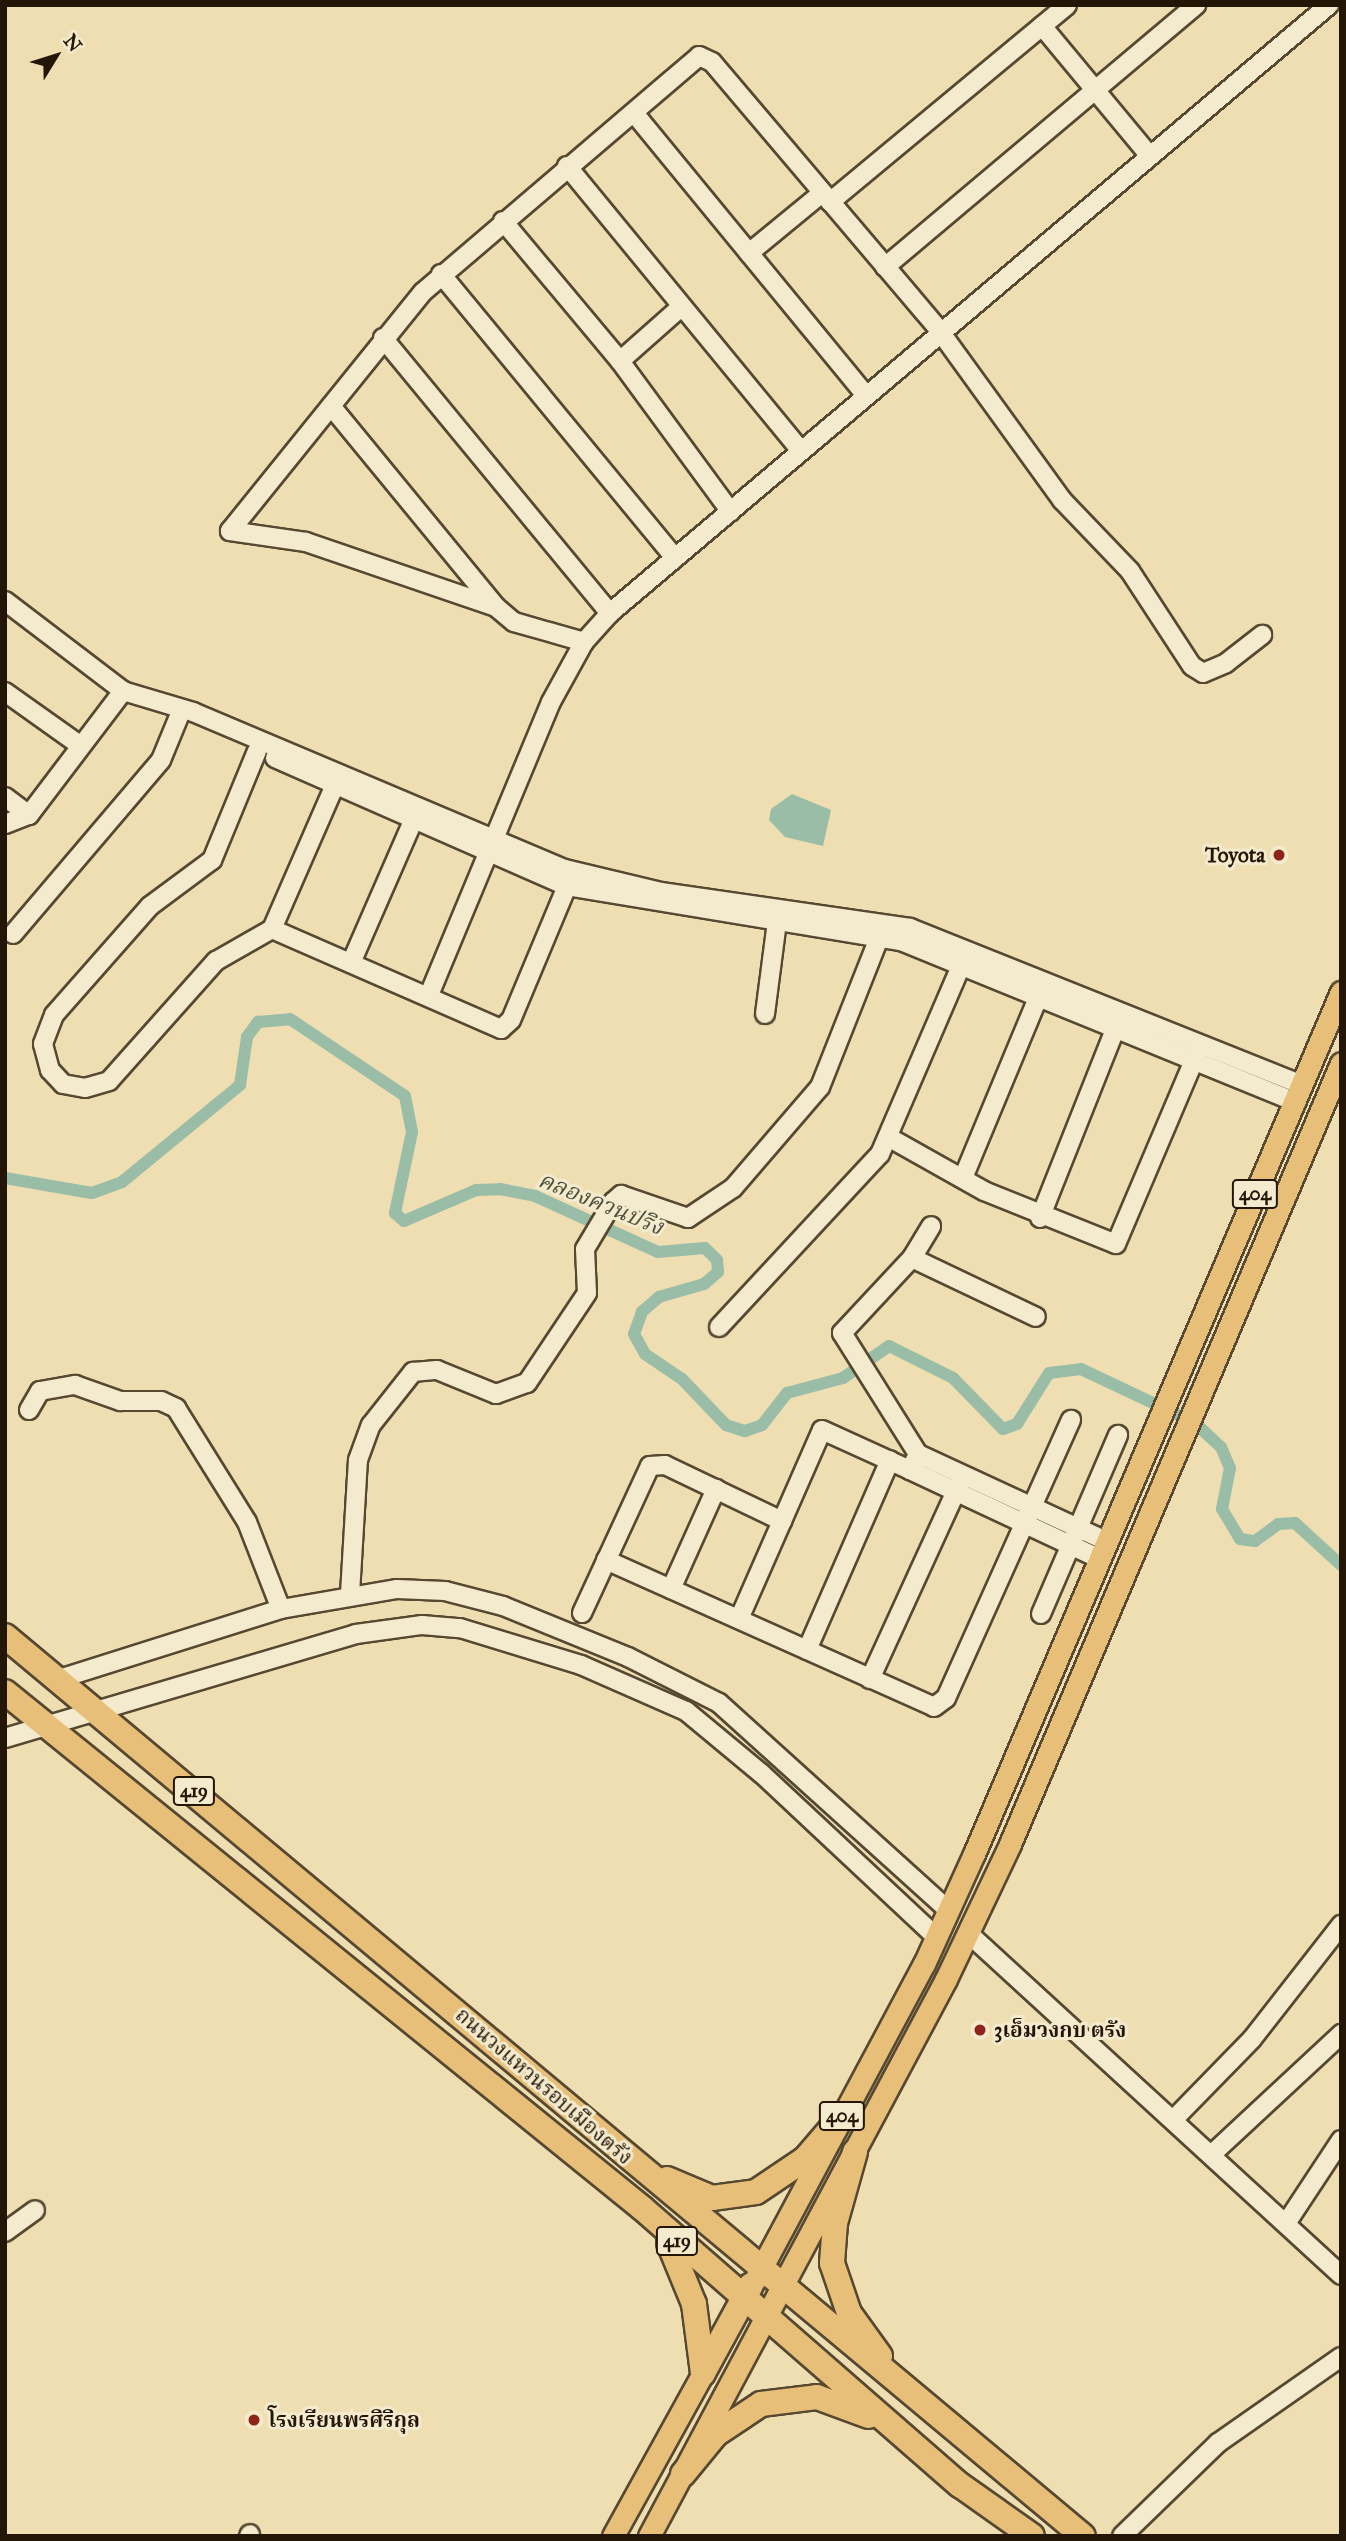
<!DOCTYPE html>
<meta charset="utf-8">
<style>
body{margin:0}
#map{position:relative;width:1346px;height:2541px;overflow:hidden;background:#eedeb2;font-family:"IM FELL Great Primer","Noto Serif Thai",serif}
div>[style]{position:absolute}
.water>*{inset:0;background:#9abda8}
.canal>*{height:12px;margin:-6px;padding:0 6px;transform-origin:6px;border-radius:6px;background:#9abda8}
.roads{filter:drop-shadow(2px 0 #564831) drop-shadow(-2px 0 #564831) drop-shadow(0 2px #564831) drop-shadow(0 -2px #564831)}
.minor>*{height:18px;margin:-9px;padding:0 9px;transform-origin:9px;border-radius:9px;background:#f4eacd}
.major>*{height:21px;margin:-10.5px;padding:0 10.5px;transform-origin:10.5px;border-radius:10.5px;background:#e7bf79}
.highway>*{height:24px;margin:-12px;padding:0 12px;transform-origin:12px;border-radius:12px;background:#e7bf79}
.dots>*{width:19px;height:19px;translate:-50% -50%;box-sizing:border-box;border:4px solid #f4eacd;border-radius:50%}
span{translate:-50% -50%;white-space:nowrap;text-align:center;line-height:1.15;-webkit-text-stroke:6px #f4eacd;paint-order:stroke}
.shield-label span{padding:2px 5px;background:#f4eacd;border:2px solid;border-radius:5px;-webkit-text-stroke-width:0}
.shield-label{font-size:19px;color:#231606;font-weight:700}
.poi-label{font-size:21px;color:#231606;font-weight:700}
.right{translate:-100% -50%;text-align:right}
.left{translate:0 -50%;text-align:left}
.street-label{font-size:21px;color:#231606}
.water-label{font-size:23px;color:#4d503f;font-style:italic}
.frame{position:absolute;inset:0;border:7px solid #231606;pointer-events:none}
.north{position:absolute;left:21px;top:21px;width:70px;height:70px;-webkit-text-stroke:5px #f4eacd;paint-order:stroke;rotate:52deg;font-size:19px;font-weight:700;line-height:28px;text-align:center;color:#231606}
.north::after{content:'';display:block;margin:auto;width:24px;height:32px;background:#231606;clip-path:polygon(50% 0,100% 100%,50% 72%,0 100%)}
</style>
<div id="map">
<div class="water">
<div style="clip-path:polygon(792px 794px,831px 810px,823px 846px,785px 837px,769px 820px,771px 809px)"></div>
</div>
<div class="canal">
<div style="left:5px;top:1178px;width:88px;rotate:9.8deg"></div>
<div style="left:92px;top:1193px;width:32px;rotate:-20deg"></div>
<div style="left:122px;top:1182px;width:153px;rotate:-39.4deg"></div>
<div style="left:240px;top:1085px;width:49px;rotate:-81.7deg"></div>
<div style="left:247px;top:1037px;width:19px;rotate:-54deg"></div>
<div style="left:258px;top:1022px;width:32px;rotate:-5deg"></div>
<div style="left:290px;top:1019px;width:138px;rotate:33.8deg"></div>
<div style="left:405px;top:1096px;width:37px;rotate:79deg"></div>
<div style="left:412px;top:1132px;width:83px;rotate:101.9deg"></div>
<div style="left:395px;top:1213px;width:12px;rotate:42deg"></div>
<div style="left:404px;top:1221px;width:78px;rotate:-23.3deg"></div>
<div style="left:476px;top:1190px;width:24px;rotate:-2deg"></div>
<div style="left:500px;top:1189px;width:36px;rotate:11deg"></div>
<div style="left:535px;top:1196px;width:135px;rotate:24.5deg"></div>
<div style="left:658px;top:1252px;width:47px;rotate:-4.9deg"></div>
<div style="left:705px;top:1248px;width:17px;rotate:45deg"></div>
<div style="left:717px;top:1260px;width:12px;rotate:85deg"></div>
<div style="left:718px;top:1272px;width:18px;rotate:139deg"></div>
<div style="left:704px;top:1284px;width:47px;rotate:163.9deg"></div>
<div style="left:659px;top:1297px;width:23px;rotate:139deg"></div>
<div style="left:642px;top:1312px;width:23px;rotate:110deg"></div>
<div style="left:634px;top:1334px;width:23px;rotate:61deg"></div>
<div style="left:645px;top:1354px;width:45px;rotate:34deg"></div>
<div style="left:682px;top:1379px;width:64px;rotate:46.3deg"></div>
<div style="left:726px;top:1425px;width:20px;rotate:18deg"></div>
<div style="left:745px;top:1431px;width:18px;rotate:-19deg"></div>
<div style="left:762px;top:1425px;width:41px;rotate:-52deg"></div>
<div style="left:787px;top:1393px;width:58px;rotate:-15deg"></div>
<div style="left:843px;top:1378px;width:56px;rotate:-34.8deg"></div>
<div style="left:889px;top:1346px;width:72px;rotate:26.6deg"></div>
<div style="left:953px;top:1378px;width:71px;rotate:45.6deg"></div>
<div style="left:1003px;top:1429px;width:15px;rotate:-20deg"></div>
<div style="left:1017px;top:1424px;width:60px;rotate:-57.9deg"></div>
<div style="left:1049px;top:1373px;width:32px;rotate:-7deg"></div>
<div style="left:1081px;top:1369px;width:126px;rotate:25.3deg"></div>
<div style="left:1195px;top:1423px;width:35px;rotate:43deg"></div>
<div style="left:1221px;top:1447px;width:23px;rotate:67deg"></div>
<div style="left:1230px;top:1468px;width:42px;rotate:101deg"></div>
<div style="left:1222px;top:1509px;width:35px;rotate:59deg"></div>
<div style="left:1240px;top:1539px;width:15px;rotate:8deg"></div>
<div style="left:1255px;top:1541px;width:29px;rotate:-36deg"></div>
<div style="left:1278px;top:1524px;width:17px;rotate:-3deg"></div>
<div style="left:1295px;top:1523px;width:62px;rotate:42.4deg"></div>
</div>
<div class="roads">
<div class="minor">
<div style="left:1042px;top:26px;width:169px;rotate:50.3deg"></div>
<div style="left:634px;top:113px;width:362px;rotate:50.6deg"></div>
<div style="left:567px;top:166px;width:367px;rotate:50.6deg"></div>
<div style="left:830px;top:202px;width:308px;rotate:-39.7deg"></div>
<div style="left:503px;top:221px;width:182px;rotate:50.1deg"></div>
<div style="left:620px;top:361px;width:187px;rotate:53.7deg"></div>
<div style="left:749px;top:253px;width:94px;rotate:-39.4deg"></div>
<div style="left:885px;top:267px;width:407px;rotate:-40.1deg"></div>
<div style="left:441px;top:274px;width:368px;rotate:50.5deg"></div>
<div style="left:383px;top:338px;width:357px;rotate:50.5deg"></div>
<div style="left:620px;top:361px;width:81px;rotate:-41.5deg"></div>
<div style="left:331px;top:406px;width:260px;rotate:50.6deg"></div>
<div style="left:496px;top:607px;width:23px;rotate:40deg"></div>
<div style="left:514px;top:622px;width:73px;rotate:15.9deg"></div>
<div style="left:5px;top:601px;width:148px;rotate:37.3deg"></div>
<div style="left:123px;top:691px;width:73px;rotate:16.7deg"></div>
<div style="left:193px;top:712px;width:404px;rotate:22.9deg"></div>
<div style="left:565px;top:869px;width:99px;rotate:13.5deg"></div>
<div style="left:661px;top:892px;width:252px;rotate:8.2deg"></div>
<div style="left:910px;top:928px;width:422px;rotate:21.8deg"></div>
<div style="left:496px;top:607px;width:201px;rotate:-161.1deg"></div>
<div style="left:306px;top:542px;width:77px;rotate:-171.8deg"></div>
<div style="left:230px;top:531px;width:307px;rotate:-51.1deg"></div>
<div style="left:423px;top:292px;width:363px;rotate:-40.5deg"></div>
<div style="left:699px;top:56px;width:14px;rotate:25deg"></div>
<div style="left:712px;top:62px;width:351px;rotate:49.7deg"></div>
<div style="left:939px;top:330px;width:210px;rotate:54.1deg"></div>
<div style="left:1062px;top:500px;width:98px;rotate:46.2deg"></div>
<div style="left:1130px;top:571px;width:113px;rotate:56.9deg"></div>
<div style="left:1192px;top:666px;width:13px;rotate:32deg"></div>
<div style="left:1203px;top:673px;width:25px;rotate:-23deg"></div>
<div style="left:1226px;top:663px;width:46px;rotate:-37.9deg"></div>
<div style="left:5px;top:692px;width:93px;rotate:35.4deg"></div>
<div style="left:257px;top:751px;width:118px;rotate:112.4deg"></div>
<div style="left:212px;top:860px;width:77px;rotate:143.4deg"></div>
<div style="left:150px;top:906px;width:145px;rotate:131.4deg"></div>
<div style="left:54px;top:1015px;width:31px;rotate:111deg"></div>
<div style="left:43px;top:1044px;width:27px;rotate:75deg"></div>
<div style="left:50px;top:1070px;width:19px;rotate:47deg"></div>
<div style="left:63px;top:1084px;width:22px;rotate:10deg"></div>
<div style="left:85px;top:1088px;width:25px;rotate:-16deg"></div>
<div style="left:109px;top:1081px;width:161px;rotate:-48.3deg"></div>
<div style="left:216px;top:961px;width:64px;rotate:-29.7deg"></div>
<div style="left:272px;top:929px;width:157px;rotate:-66.4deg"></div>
<div style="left:275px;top:758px;width:319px;rotate:23.7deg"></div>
<div style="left:567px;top:886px;width:338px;rotate:9.4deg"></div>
<div style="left:901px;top:941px;width:427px;rotate:22.2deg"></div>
<div style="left:5px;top:797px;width:30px;rotate:37deg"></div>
<div style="left:5px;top:824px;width:26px;rotate:-21deg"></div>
<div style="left:29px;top:815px;width:156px;rotate:-52.8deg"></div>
<div style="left:272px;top:929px;width:250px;rotate:23.6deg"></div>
<div style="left:501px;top:1029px;width:13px;rotate:-42deg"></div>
<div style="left:511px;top:1020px;width:145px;rotate:-67.3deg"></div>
<div style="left:13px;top:934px;width:228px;rotate:-49.6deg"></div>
<div style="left:161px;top:760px;width:55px;rotate:-67.6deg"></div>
<div style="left:351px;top:963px;width:157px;rotate:-66.4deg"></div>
<div style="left:429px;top:995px;width:317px;rotate:-67.4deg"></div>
<div style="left:551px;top:702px;width:68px;rotate:-61.2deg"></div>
<div style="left:584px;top:642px;width:39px;rotate:-48deg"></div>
<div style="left:610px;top:613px;width:942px;rotate:-40.22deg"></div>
<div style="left:765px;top:1014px;width:94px;rotate:-82.6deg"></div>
<div style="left:890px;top:1138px;width:108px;rotate:29.4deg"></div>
<div style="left:984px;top:1191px;width:142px;rotate:21.9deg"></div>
<div style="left:1116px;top:1244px;width:210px;rotate:-67deg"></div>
<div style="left:963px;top:1178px;width:206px;rotate:-67.4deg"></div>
<div style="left:1040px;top:1218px;width:214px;rotate:-68.3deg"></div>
<div style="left:912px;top:1258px;width:137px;rotate:25.4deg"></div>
<div style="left:719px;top:1327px;width:236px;rotate:-47.1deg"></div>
<div style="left:880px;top:1154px;width:218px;rotate:-66.7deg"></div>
<div style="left:29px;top:1410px;width:22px;rotate:-60deg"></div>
<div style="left:40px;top:1391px;width:36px;rotate:-10deg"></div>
<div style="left:75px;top:1385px;width:48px;rotate:19.6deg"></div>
<div style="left:120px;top:1401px;width:41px"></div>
<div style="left:161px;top:1401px;width:17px;rotate:25deg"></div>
<div style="left:176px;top:1408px;width:134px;rotate:58.1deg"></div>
<div style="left:247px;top:1522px;width:93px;rotate:68.7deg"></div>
<div style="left:918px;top:1454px;width:143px;rotate:-122.1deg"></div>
<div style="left:842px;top:1333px;width:103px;rotate:-47deg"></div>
<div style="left:912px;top:1258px;width:37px;rotate:-59deg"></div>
<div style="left:1098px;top:1558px;width:208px;rotate:-154.9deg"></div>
<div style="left:910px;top:1470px;width:18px;rotate:-63deg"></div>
<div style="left:918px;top:1454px;width:207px;rotate:24.8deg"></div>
<div style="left:606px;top:1560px;width:359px;rotate:24.1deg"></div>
<div style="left:934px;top:1707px;width:15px;rotate:-37deg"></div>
<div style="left:946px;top:1698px;width:305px;rotate:-65.8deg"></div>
<div style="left:671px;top:1589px;width:110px;rotate:-65.8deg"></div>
<div style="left:350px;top:1594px;width:134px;rotate:-86.6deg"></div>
<div style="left:358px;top:1460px;width:37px;rotate:-70deg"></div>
<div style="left:371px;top:1425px;width:68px;rotate:-51.6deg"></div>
<div style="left:413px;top:1372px;width:24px;rotate:-5deg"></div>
<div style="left:437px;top:1370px;width:64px;rotate:22.1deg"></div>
<div style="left:496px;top:1394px;width:33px;rotate:-20deg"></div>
<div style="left:527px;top:1383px;width:108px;rotate:-56.3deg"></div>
<div style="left:587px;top:1293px;width:44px;rotate:-92.6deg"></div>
<div style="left:585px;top:1249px;width:55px;rotate:-59.2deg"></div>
<div style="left:613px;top:1202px;width:11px;rotate:-41deg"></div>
<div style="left:621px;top:1195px;width:71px;rotate:18.9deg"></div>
<div style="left:688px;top:1218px;width:54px;rotate:-33.7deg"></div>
<div style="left:733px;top:1188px;width:133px;rotate:-49.3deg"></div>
<div style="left:820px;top:1087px;width:171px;rotate:-68.4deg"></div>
<div style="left:582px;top:1613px;width:162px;rotate:-65.2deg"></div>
<div style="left:650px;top:1466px;width:15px;rotate:-4deg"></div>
<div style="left:665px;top:1465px;width:130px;rotate:25.6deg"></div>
<div style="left:1041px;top:1614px;width:195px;rotate:-66.7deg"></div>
<div style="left:739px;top:1619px;width:206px;rotate:-66.3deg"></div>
<div style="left:822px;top:1430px;width:97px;rotate:24.4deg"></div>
<div style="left:807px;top:1650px;width:207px;rotate:-66.4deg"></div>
<div style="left:59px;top:1679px;width:233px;rotate:-17.5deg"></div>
<div style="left:281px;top:1609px;width:118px;rotate:-9.8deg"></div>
<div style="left:397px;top:1589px;width:48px;rotate:2.4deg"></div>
<div style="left:445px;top:1591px;width:60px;rotate:14.5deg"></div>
<div style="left:503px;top:1606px;width:135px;rotate:22.2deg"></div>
<div style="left:628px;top:1657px;width:102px;rotate:26.8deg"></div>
<div style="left:719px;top:1703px;width:309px;rotate:42.1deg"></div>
<div style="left:870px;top:1679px;width:217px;rotate:-65.4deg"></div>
<div style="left:5px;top:1738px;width:366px;rotate:-16.5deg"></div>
<div style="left:356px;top:1634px;width:67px;rotate:-7.8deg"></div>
<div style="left:422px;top:1625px;width:38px;rotate:5deg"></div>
<div style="left:460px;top:1628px;width:127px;rotate:17deg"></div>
<div style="left:581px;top:1665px;width:115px;rotate:23.7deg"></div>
<div style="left:686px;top:1711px;width:99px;rotate:39.7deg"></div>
<div style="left:762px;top:1774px;width:238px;rotate:43.1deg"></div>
<div style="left:968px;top:1933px;width:506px;rotate:42.52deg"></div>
<div style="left:1173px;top:2120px;width:113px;rotate:-45.7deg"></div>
<div style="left:1252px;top:2039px;width:145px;rotate:-52deg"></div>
<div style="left:1211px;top:2155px;width:178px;rotate:-42.9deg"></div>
<div style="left:1287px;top:2222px;width:98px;rotate:-56.6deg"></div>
<div style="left:5px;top:2232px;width:37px;rotate:-36deg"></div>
<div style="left:249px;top:2536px;width:2px;rotate:-63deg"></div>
<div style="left:1122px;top:2536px;width:134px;rotate:-44.1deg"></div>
<div style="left:1218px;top:2443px;width:150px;rotate:-35deg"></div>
</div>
<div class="major">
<div style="left:755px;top:2280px;width:358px;rotate:-61.9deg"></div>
<div style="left:924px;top:1964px;width:121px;rotate:-65.6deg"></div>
<div style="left:974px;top:1854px;width:937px;rotate:-66.94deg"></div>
<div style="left:613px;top:2536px;width:201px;rotate:-61.1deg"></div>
<div style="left:649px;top:2536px;width:631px;rotate:-61.93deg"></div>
<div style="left:946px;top:1979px;width:149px;rotate:-64.6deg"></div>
<div style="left:1010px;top:1844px;width:848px;rotate:-67.03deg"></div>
</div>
<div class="highway">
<div style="left:5px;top:1636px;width:1404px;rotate:39.86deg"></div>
<div style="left:5px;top:1692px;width:820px;rotate:39.01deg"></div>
<div style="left:642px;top:2208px;width:422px;rotate:41.1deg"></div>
<div style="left:960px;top:2485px;width:88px;rotate:35.3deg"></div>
<div style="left:855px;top:2152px;width:74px;rotate:105.7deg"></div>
<div style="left:835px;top:2223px;width:40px;rotate:94.3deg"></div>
<div style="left:832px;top:2263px;width:53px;rotate:71.2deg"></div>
<div style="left:849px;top:2313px;width:53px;rotate:54.2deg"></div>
<div style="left:667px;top:2179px;width:49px;rotate:22.9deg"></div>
<div style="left:712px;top:2198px;width:44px;rotate:-7.8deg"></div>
<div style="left:756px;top:2192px;width:59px;rotate:-34deg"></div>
<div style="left:805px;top:2159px;width:57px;rotate:-49.3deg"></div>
<div style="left:669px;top:2243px;width:66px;rotate:67.7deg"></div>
<div style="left:694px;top:2304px;width:70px;rotate:82.6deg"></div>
<div style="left:703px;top:2373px;width:100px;rotate:-61.4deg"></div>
<div style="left:683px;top:2474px;width:52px;rotate:-50.5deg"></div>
<div style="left:716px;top:2434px;width:54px;rotate:-33.7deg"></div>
<div style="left:761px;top:2404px;width:56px;rotate:-7.1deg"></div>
<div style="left:817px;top:2397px;width:55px;rotate:20.1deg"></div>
</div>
</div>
<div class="dots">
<div style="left:1279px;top:855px;background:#8f2418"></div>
<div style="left:980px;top:2030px;background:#8f2418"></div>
<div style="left:254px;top:2420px;background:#8f2418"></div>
</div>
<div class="shield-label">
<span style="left:1255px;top:1194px">404</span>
<span style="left:194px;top:1791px">419</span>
<span style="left:842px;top:2116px">404</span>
<span style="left:677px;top:2241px">419</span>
</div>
<div class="poi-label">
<span class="right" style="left:1265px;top:855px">Toyota</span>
<span class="left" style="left:994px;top:2030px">3เอ็มวงกบ ตรัง</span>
<span class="left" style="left:268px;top:2420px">โรงเรียนพรศิริกุล</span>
</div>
<div class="street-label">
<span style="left:544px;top:2086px;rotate:41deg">ถนนวงแหวนรอบเมืองตรัง</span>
</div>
<div class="water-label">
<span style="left:601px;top:1203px;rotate:22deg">คลองควนปริง</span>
</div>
<div class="frame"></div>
<div class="north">N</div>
</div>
